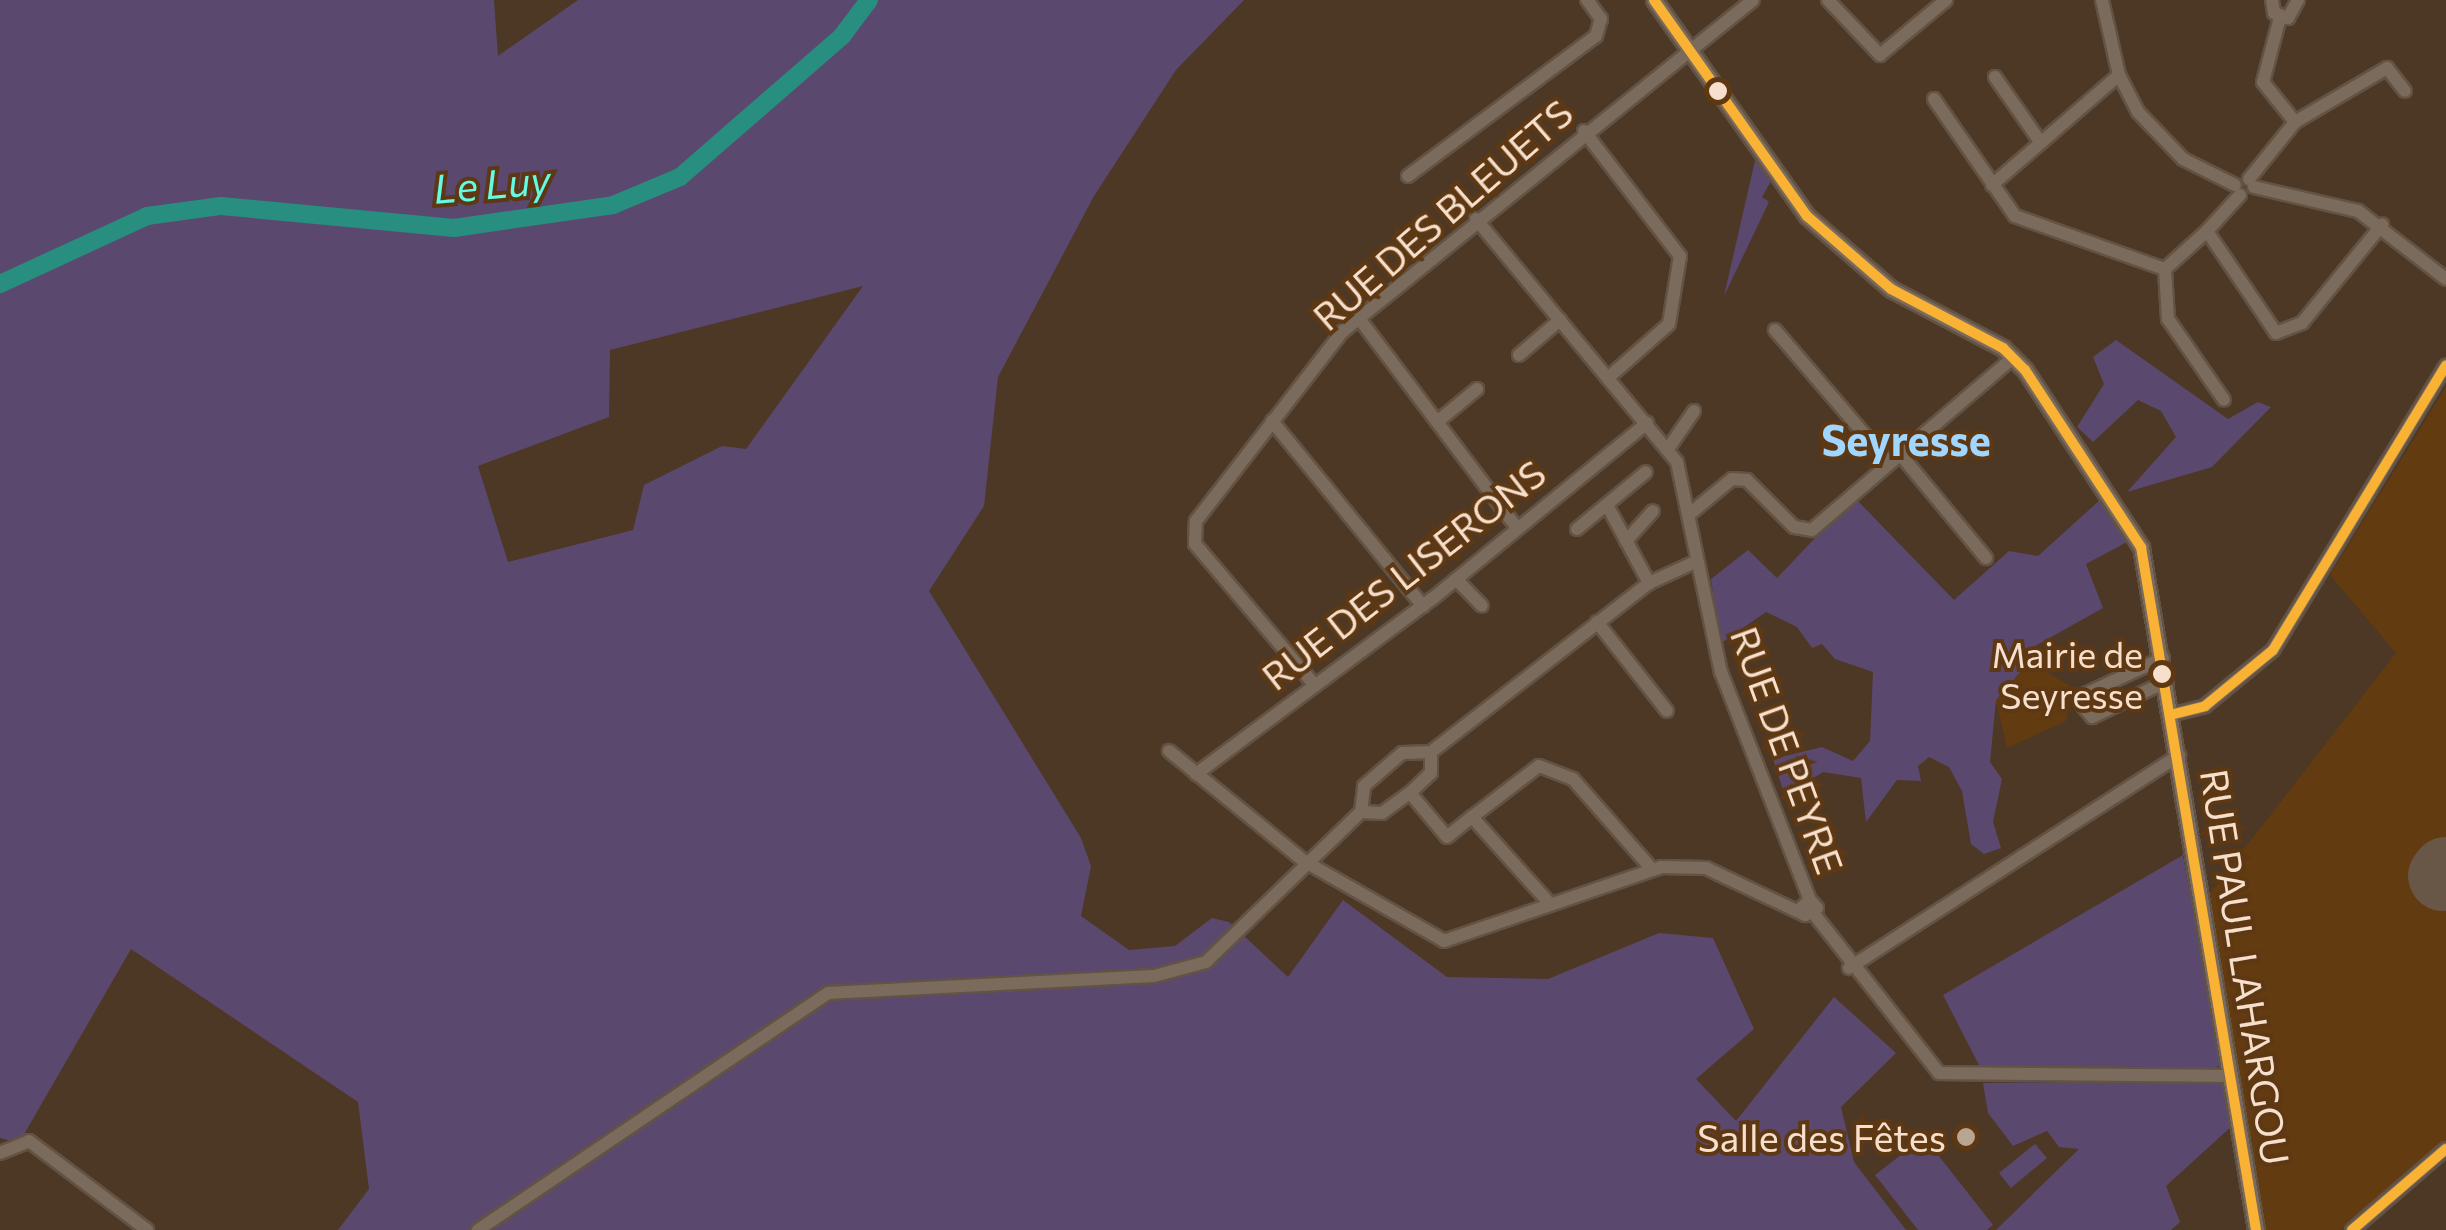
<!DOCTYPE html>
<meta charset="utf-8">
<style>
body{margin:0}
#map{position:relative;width:2446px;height:1230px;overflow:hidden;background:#4c3824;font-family:Commissioner,sans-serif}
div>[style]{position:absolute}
.built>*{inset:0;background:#633b11}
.green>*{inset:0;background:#5b486e}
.river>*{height:18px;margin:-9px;padding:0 9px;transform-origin:9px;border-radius:9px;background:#288e7f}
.runway>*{height:70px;margin:-35px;padding:0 35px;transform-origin:35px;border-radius:35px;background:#685646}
.roads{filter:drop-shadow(2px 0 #635344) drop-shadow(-2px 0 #635344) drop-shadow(0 2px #635344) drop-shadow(0 -2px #635344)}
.minor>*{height:12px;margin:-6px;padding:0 6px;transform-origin:6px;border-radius:6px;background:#7b6b5d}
.tertiary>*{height:15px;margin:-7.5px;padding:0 7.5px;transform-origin:7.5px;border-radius:7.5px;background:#7b6b5d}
.bus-1>*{height:10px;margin:-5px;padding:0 5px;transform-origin:5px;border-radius:5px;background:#f9b233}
.dots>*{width:28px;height:28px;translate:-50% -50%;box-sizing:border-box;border:5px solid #5d3813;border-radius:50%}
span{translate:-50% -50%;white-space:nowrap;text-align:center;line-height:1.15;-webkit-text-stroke:8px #5d3813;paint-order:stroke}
.bus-label{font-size:36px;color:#f6dfcc}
.right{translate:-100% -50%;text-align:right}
.street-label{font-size:38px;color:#f6dfcc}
.poi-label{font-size:38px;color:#f6dfcc}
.water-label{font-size:40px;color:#65fae4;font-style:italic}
.quarter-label{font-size:42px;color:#a0d6ff;font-weight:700}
</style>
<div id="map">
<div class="built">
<div style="clip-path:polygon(2446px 387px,2446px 1139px,2341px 1230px,2265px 1230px,2207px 897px,2396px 653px,2330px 575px)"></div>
<div style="clip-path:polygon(2022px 670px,2044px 670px,2073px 688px,2066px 721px,2007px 748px,1996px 700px)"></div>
</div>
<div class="green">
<div style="clip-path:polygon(evenodd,0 0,494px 0,498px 56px,578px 0,1244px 0,1176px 70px,1094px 196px,998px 377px,984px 506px,929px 591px,1081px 838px,1091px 866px,1081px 916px,1129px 950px,1175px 946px,1212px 918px,1229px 922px,1288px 977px,1343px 900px,1447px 977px,1548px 979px,1659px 933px,1713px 938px,1754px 1029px,1696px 1079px,1736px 1121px,1834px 997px,1896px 1053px,1841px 1107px,1854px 1162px,1906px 1230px,338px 1230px,369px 1189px,358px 1102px,131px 949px,19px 1143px,0 1138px,0 0,863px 286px,746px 449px,722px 446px,644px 485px,633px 530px,508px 562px,478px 466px,609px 417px,610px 350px,863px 286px)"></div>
<div style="clip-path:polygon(1756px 156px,1771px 181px,1762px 197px,1769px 202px,1724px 296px)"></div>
<div style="clip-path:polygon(2116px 340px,2228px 419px,2258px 402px,2271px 407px,2212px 467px,2127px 492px,2176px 437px,2161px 411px,2138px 400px,2093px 442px,2077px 427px,2104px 384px,2093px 357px)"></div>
<div style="clip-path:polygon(1854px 497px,1954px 600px,2009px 551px,2038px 556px,2101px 499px,2127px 542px,2086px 564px,2103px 608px,2017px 656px,2022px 670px,1996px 700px,1990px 762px,2002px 779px,1993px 822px,2001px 848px,1984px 854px,1971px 844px,1962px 791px,1949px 767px,1929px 757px,1918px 766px,1921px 781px,1897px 780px,1866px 822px,1861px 778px,1823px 772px,1785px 796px,1773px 759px,1822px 747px,1853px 761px,1870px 741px,1873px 672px,1835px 659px,1822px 644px,1812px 648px,1797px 627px,1766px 612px,1720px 644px,1711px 579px,1748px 550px,1777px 578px)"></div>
<div style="clip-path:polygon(2183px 855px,2221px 1063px,2214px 1070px,1981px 1069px,1943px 995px)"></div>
<div style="clip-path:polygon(2225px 1080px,2233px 1125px,2166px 1186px,2180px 1222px,2171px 1230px,1996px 1230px,2079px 1149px,2059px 1147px,2047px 1131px,2013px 1146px,1988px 1113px,1983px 1083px)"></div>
<div style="clip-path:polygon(1924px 1137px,1993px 1225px,1987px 1230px,1918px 1230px,1875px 1175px)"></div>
<div style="clip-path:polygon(2035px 1144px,2047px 1158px,2011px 1188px,1999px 1173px)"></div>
</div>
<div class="river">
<div style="left:0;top:284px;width:162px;rotate:-24.8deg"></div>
<div style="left:147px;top:216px;width:75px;rotate:-7.7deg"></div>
<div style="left:221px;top:206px;width:234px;rotate:5.4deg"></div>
<div style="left:454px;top:228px;width:161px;rotate:-8.2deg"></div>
<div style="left:613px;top:205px;width:73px;rotate:-22.7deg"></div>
<div style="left:680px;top:177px;width:215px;rotate:-41deg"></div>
<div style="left:842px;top:36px;width:45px;rotate:-53.1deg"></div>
</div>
<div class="runway">
<div style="left:2443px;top:876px;width:5px;rotate:-53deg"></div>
</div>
<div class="roads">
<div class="minor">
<div style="left:1828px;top:0;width:76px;rotate:46.6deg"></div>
<div style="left:1880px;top:55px;width:86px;rotate:-39.8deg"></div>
<div style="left:2102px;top:0;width:77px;rotate:77.2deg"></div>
<div style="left:2119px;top:75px;width:42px;rotate:62.8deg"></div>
<div style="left:2138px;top:112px;width:65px;rotate:46.2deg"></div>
<div style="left:2183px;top:159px;width:58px;rotate:26.6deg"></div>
<div style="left:2272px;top:0;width:13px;rotate:81deg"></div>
<div style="left:2274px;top:13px;width:15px;rotate:20deg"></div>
<div style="left:2288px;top:18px;width:21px;rotate:-61deg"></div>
<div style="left:1995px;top:77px;width:80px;rotate:55.1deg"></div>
<div style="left:1934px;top:99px;width:142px;rotate:55.3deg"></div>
<div style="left:2015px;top:216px;width:159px;rotate:19.5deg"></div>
<div style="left:2295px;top:122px;width:107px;rotate:-30.4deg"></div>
<div style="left:2387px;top:68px;width:29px;rotate:52deg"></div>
<div style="left:1584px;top:131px;width:158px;rotate:52.5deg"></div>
<div style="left:1680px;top:256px;width:69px;rotate:99.2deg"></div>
<div style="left:1669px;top:324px;width:80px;rotate:138.5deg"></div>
<div style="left:1408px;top:176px;width:234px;rotate:-36.7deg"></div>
<div style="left:1596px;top:36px;width:18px;rotate:-74deg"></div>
<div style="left:1601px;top:19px;width:24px;rotate:-126deg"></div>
<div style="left:2249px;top:179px;width:73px;rotate:-51.1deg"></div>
<div style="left:2295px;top:122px;width:51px;rotate:-128.7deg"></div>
<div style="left:2263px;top:82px;width:67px;rotate:-75.3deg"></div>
<div style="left:1992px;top:185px;width:168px;rotate:-40.9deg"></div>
<div style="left:2254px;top:187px;width:107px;rotate:13deg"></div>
<div style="left:2358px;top:211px;width:111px;rotate:37.7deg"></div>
<div style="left:2240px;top:195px;width:49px;rotate:132.5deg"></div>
<div style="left:2207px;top:231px;width:123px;rotate:55.9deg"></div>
<div style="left:2276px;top:333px;width:28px;rotate:-21deg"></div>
<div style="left:2302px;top:323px;width:127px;rotate:-50.8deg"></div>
<div style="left:1476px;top:219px;width:315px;rotate:50.4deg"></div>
<div style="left:1677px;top:462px;width:215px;rotate:78.2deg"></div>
<div style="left:1721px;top:672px;width:245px;rotate:68.7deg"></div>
<div style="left:2165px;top:269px;width:50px;rotate:86.6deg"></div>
<div style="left:2168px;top:319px;width:98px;rotate:55.3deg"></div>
<div style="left:2165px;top:269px;width:57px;rotate:-42.1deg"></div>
<div style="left:1358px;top:317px;width:261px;rotate:53deg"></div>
<div style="left:1775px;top:330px;width:175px;rotate:49.4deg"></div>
<div style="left:1519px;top:355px;width:54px;rotate:-40.5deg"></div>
<div style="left:1272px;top:421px;width:239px;rotate:50.8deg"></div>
<div style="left:1437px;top:422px;width:52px;rotate:-39.5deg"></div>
<div style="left:1668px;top:449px;width:46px;rotate:-55.6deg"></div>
<div style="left:1900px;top:454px;width:135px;rotate:50.4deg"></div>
<div style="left:1607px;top:505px;width:89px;rotate:61.7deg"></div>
<div style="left:1692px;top:512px;width:52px;rotate:-39.5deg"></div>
<div style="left:1732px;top:479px;width:15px;rotate:4deg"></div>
<div style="left:1747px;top:480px;width:66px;rotate:45deg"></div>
<div style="left:1794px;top:527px;width:18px;rotate:9deg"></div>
<div style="left:1812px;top:530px;width:266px;rotate:-40.6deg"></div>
<div style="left:1577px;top:529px;width:89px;rotate:-39.6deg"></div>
<div style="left:1626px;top:541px;width:40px;rotate:-48deg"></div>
<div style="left:1456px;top:579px;width:37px;rotate:46deg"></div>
<div style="left:1597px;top:622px;width:113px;rotate:51.8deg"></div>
<div style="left:2163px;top:658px;width:90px;rotate:155.1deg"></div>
<div style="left:2081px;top:696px;width:9px;rotate:84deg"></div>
<div style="left:2082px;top:705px;width:16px;rotate:50deg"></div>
<div style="left:2092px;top:717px;width:83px;rotate:-25.6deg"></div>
<div style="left:1312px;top:682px;width:181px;rotate:-130.3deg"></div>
<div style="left:1195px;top:544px;width:23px;rotate:-88deg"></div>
<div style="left:1196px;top:521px;width:239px;rotate:-52.3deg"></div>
<div style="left:1342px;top:332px;width:528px;rotate:-38.93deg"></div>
<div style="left:2174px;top:714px;width:32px;rotate:-14deg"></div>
<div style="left:2205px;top:706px;width:88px;rotate:-39.5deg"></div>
<div style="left:2273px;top:650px;width:333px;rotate:-58.7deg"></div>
<div style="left:1169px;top:751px;width:174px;rotate:39.2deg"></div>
<div style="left:1304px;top:861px;width:161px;rotate:29.7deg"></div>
<div style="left:1444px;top:941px;width:229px;rotate:-18.8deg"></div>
<div style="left:1661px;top:867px;width:45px;rotate:1.3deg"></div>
<div style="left:1706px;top:868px;width:110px;rotate:25.4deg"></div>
<div style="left:1805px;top:915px;width:14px;rotate:-30deg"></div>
<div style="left:1817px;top:908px;width:11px;rotate:-131deg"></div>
<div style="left:1810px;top:900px;width:12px;rotate:138deg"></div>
<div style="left:1196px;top:774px;width:294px;rotate:-36.6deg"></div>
<div style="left:1432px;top:599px;width:278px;rotate:-39.3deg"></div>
<div style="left:1410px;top:793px;width:57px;rotate:49.9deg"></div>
<div style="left:1447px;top:837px;width:32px;rotate:-39deg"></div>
<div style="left:1472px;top:817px;width:118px;rotate:48.1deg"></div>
<div style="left:1361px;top:812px;width:21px;rotate:3deg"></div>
<div style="left:1382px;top:813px;width:34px;rotate:-36deg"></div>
<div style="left:1410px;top:793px;width:29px;rotate:-44deg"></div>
<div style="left:1431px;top:773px;width:21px;rotate:-90deg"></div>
<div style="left:1472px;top:817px;width:84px;rotate:-37.3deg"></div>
<div style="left:1539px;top:766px;width:36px;rotate:21deg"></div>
<div style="left:1573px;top:779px;width:118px;rotate:48.8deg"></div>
<div style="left:1814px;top:914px;width:202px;rotate:51.8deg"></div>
<div style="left:1939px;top:1073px;width:291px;rotate:0.6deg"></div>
<div style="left:1849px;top:968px;width:393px;rotate:-32.8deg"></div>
<div style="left:0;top:1153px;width:31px;rotate:-22deg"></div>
<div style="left:29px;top:1141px;width:148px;rotate:37deg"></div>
<div style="left:478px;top:1230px;width:423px;rotate:-34.1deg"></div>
<div style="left:828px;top:993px;width:326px;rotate:-3deg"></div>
<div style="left:1154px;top:976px;width:54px;rotate:-15.1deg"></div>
<div style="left:1206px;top:962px;width:216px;rotate:-44.1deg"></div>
<div style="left:1361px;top:812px;width:26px;rotate:-83deg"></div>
<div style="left:1364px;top:786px;width:50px;rotate:-41deg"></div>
<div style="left:1402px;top:753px;width:29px;rotate:-2deg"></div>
<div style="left:1431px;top:752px;width:276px;rotate:-37.8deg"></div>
<div style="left:1649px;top:583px;width:51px;rotate:-24.5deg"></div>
<div style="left:2352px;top:1230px;width:124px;rotate:-40.8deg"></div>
</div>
<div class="tertiary">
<div style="left:1654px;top:0;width:265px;rotate:54.7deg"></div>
<div style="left:1807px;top:216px;width:111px;rotate:41deg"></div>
<div style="left:1891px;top:289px;width:127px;rotate:27.8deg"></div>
<div style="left:2003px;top:348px;width:31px;rotate:45deg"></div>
<div style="left:2025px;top:370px;width:212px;rotate:56.8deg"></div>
<div style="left:2141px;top:547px;width:693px;rotate:80.44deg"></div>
</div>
</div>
<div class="bus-1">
<div style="left:1654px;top:0;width:265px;rotate:54.7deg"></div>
<div style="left:1807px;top:216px;width:111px;rotate:41deg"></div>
<div style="left:1891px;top:289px;width:127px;rotate:27.8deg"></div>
<div style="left:2003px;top:348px;width:31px;rotate:45deg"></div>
<div style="left:2025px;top:370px;width:212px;rotate:56.8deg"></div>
<div style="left:2141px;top:547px;width:693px;rotate:80.44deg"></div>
<div style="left:2174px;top:714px;width:32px;rotate:-14deg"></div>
<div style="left:2205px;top:706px;width:88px;rotate:-39.5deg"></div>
<div style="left:2273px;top:650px;width:333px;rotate:-58.7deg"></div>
<div style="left:2352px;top:1230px;width:124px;rotate:-40.8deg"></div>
</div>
<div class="dots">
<div style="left:1718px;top:91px;background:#f6dfcc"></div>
<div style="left:2162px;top:674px;background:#f6dfcc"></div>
<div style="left:1966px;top:1137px;background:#baa591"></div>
</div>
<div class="bus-label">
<span class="right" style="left:2143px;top:674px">Mairie de<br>Seyresse</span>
</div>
<div class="street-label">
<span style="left:1442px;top:214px;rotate:-41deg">RUE DES BLEUETS</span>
<span style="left:1403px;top:574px;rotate:-38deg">RUE DES LISERONS</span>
<span style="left:1788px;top:750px;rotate:70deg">RUE DE PEYRE</span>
<span style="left:2246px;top:967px;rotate:81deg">RUE PAUL LAHARGOU</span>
</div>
<div class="poi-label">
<span class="right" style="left:1946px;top:1137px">Salle des Fêtes</span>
</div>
<div class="water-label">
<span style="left:492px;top:183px;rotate:-5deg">Le Luy</span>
</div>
<div class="quarter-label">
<span style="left:1906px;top:439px">Seyresse</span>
</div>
</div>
